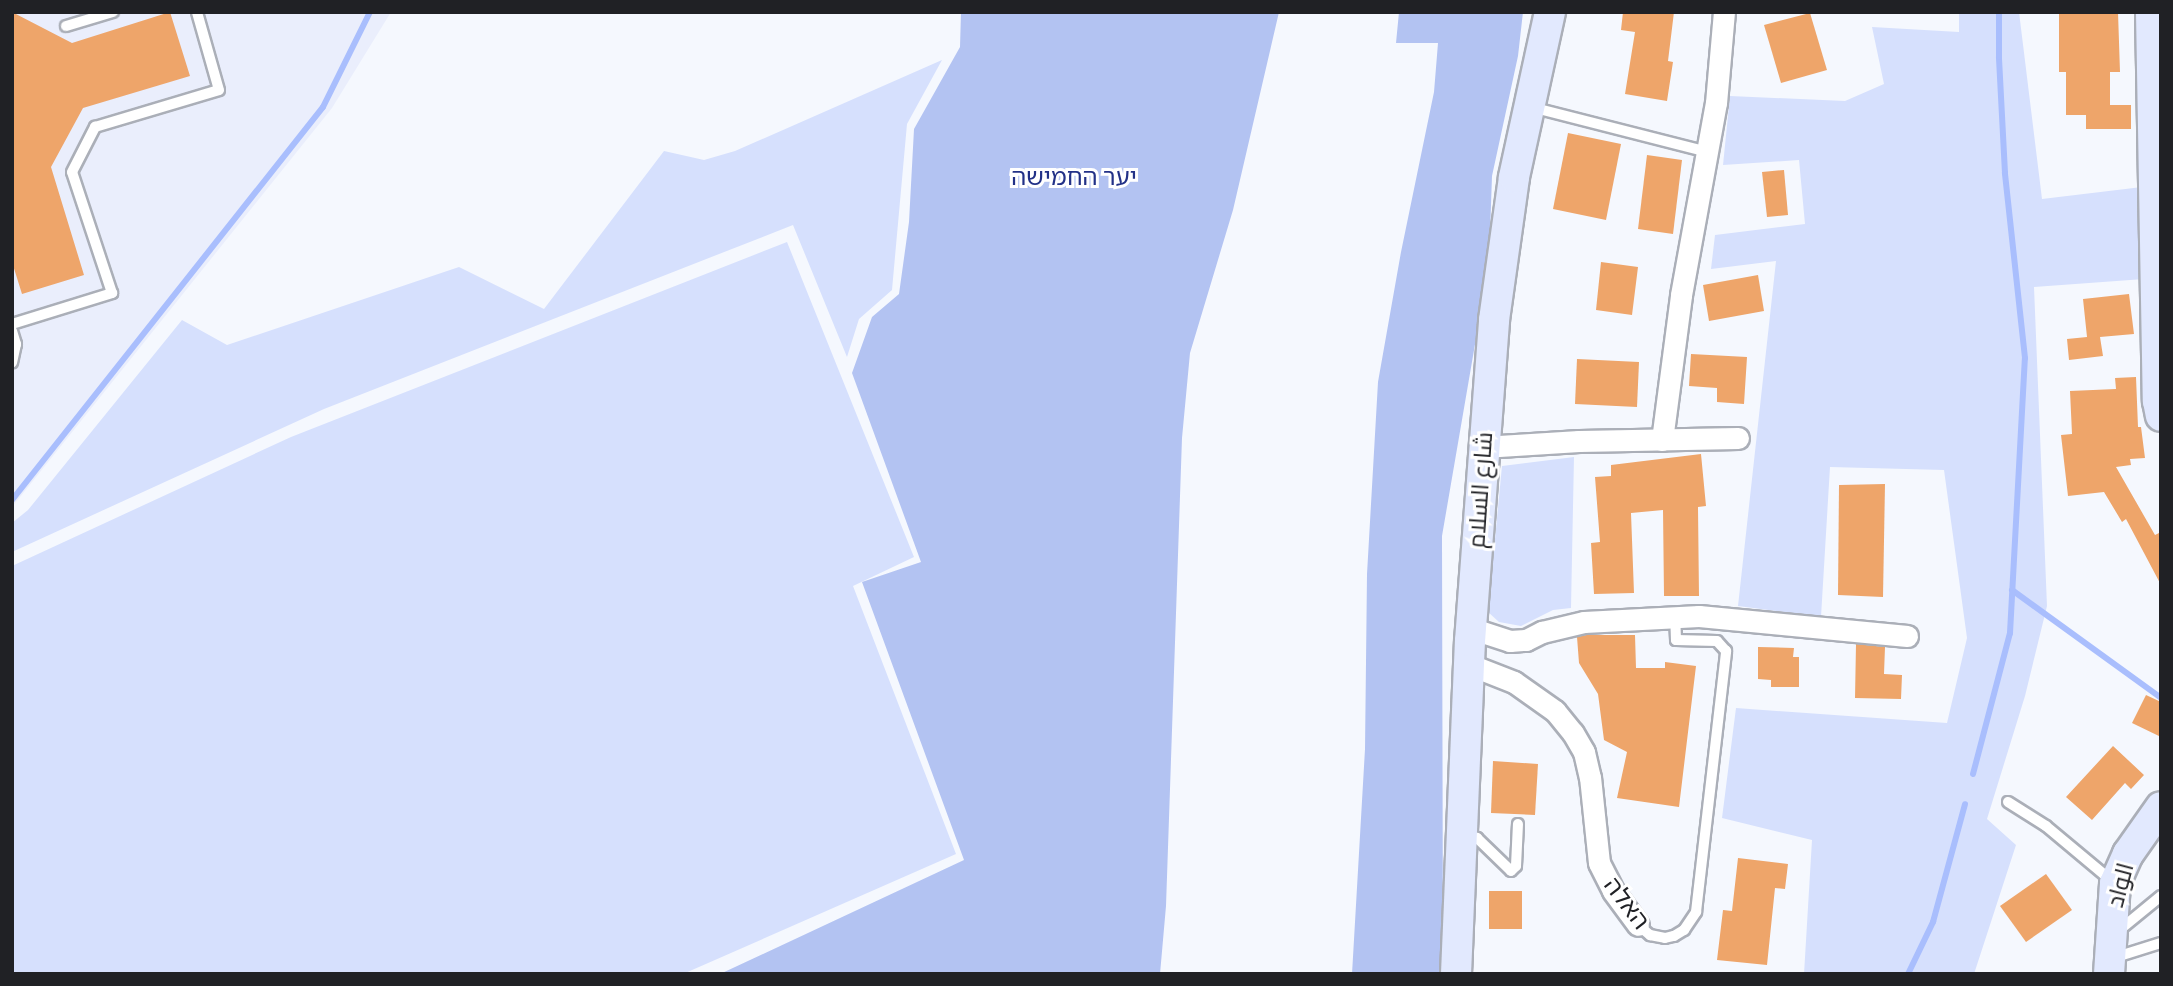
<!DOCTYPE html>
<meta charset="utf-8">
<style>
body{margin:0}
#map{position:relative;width:2173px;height:986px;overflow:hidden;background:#f5f8fe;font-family:Cabin,Cairo,"Noto Sans Hebrew",sans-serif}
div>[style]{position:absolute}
.built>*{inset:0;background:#eaeefc}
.green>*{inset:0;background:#d6e0fd}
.forest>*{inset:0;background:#b3c3f2}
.stream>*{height:6px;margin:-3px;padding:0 3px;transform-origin:3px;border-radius:3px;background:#a9befd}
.building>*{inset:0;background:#eea56a}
.roads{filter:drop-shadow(2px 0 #abafb8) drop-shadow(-2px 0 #abafb8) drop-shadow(0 2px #abafb8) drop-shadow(0 -2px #abafb8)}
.lane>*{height:10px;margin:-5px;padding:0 5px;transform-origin:5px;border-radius:5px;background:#fff}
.street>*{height:21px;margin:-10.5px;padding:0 10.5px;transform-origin:10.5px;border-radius:10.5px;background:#fff}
.secondary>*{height:30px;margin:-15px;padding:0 15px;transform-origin:15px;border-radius:15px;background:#e2e9fe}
span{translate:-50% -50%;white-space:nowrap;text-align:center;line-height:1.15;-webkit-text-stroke:6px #fff;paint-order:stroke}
.park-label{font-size:24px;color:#223187}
.street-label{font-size:24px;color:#202125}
.frame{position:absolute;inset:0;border:14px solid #202125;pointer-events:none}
</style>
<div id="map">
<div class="built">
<div style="clip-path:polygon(12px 12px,391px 12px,332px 108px,12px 507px)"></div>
</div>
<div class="green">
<div style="clip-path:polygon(1959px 12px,2019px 12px,2042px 199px,2142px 187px,2144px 279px,2034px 287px,2047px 606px,2025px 696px,1987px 819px,2016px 845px,1974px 974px,1804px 974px,1812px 840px,1722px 818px,1736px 708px,1947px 723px,1967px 638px,1944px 470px,1830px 467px,1821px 617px,1738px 606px,1776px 261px,1711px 269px,1715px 235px,1805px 224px,1799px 160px,1723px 165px,1730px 96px,1845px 101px,1884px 84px,1872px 27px,1959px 32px)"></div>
<div style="clip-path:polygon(942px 60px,907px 124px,892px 290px,859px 319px,847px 357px,793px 225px,324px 409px,12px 552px,12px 523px,28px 510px,182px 320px,227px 345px,459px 267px,544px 309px,664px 151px,704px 160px,735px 151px)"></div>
<div style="clip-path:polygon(787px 242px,914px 557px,853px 586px,956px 854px,683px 974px,12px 974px,12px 566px,291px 437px)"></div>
<div style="clip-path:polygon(1574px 457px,1571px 608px,1553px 610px,1521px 626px,1499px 622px,1488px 612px,1502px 466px)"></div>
</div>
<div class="forest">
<div style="clip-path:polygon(961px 12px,1279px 12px,1233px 210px,1190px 353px,1182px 438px,1166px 906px,1160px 974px,720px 974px,964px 860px,862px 582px,921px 562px,852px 373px,872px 317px,899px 294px,909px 222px,914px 129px,960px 47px)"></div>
<div style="clip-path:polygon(1399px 12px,1523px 12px,1518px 56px,1492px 176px,1489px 263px,1442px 536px,1443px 974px,1352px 974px,1365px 749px,1367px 574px,1378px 382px,1401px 252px,1434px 92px,1438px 43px,1396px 43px)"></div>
</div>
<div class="stream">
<div style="left:12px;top:500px;width:501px;rotate:-51.64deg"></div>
<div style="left:323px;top:107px;width:106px;rotate:-63.7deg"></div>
<div style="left:2012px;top:590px;width:184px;rotate:35.9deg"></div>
<div style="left:1973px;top:774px;width:146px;rotate:-75.3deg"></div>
<div style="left:2010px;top:633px;width:275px;rotate:-86.9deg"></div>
<div style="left:2025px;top:358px;width:186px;rotate:-96.2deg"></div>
<div style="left:2005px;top:173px;width:116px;rotate:-93deg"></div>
<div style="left:1999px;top:57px;width:45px;rotate:-90deg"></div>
<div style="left:1908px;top:974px;width:58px;rotate:-64.3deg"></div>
<div style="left:1933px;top:922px;width:122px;rotate:-74.8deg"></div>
</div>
<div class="building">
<div style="clip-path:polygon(12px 12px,72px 43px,170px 12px,190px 76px,83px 108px,51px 167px,84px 275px,22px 294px,12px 262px)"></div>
<div style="clip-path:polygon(1623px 12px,1674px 12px,1668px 61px,1673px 62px,1667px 101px,1625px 94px,1635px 32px,1621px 30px)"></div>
<div style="clip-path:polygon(2059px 12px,2118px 12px,2120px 72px,2110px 72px,2110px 105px,2131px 105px,2131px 129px,2086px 129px,2086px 115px,2066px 115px,2066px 72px,2059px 72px)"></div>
<div style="clip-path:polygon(1810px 13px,1827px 70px,1781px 83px,1764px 25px)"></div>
<div style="clip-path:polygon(1568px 133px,1621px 144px,1606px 220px,1553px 209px)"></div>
<div style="clip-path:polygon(1647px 155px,1682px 160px,1673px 234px,1638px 229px)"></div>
<div style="clip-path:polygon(1784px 170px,1788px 215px,1767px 217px,1762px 172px)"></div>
<div style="clip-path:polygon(1601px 262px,1638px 267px,1632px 315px,1596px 310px)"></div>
<div style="clip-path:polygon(1758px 275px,1764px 311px,1709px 321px,1703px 285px)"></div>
<div style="clip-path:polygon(2129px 294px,2134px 334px,2100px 337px,2103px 356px,2069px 360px,2067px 339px,2087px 337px,2083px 299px)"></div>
<div style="clip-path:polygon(1691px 354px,1747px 357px,1744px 404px,1717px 402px,1717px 388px,1689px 386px)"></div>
<div style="clip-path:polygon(1577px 359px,1639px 362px,1637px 407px,1575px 404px)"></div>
<div style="clip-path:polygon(2136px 377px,2138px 427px,2141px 427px,2145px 458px,2130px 459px,2131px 465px,2116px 467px,2155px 535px,2161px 532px,2161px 585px,2126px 519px,2122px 522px,2104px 492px,2068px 496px,2061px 435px,2072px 434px,2070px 391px,2116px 389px,2115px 378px)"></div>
<div style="clip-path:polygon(1701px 454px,1706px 506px,1698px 507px,1699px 596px,1664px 596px,1663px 510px,1631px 513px,1634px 593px,1594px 594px,1591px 543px,1600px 542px,1595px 477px,1611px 476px,1611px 465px)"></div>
<div style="clip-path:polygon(1885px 484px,1883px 597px,1838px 595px,1839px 485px)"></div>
<div style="clip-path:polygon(1586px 635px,1635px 635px,1636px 668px,1665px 668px,1665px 662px,1696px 666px,1679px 807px,1617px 798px,1627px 752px,1604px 740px,1598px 694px,1579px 663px,1577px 637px)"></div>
<div style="clip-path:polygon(1856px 644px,1885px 647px,1884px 674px,1902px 675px,1901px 699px,1855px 698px)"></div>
<div style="clip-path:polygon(1758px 647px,1794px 648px,1793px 657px,1799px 657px,1799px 687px,1771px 687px,1771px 680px,1758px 679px)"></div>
<div style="clip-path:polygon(2146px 695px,2161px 702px,2161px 737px,2132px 723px)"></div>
<div style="clip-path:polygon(2113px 746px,2144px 775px,2131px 789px,2125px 783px,2092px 820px,2066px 797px)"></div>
<div style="clip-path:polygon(1493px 761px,1538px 764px,1535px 815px,1491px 813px)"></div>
<div style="clip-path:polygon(1738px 858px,1788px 864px,1785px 889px,1775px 888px,1767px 965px,1717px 960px,1723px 910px,1732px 911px)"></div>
<div style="clip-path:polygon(2046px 874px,2072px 910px,2026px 942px,2000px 906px)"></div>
<div style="clip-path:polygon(1489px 891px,1522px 891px,1522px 929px,1489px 929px)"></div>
</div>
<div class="roads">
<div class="lane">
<div style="left:66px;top:26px;width:49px;rotate:-16.6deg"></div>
<div style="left:1531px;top:107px;width:183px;rotate:14.3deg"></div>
<div style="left:12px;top:324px;width:105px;rotate:-17.2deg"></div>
<div style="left:112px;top:293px;width:127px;rotate:-108.3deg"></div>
<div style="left:72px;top:172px;width:51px;rotate:-62.9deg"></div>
<div style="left:95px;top:127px;width:129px;rotate:-16.6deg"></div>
<div style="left:219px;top:90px;width:81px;rotate:-105.8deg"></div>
<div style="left:12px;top:331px;width:14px;rotate:73deg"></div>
<div style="left:16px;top:344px;width:19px;rotate:102deg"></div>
<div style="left:2008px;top:802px;width:45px;rotate:32.3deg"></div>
<div style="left:2046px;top:826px;width:86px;rotate:39.8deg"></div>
<div style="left:1465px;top:834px;width:13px;rotate:18deg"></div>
<div style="left:1477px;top:838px;width:47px;rotate:44.1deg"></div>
<div style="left:1511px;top:871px;width:7px;rotate:-45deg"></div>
<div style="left:1516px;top:866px;width:42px;rotate:-87.3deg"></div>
<div style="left:1638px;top:925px;width:16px;rotate:40deg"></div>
<div style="left:1650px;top:935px;width:15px;rotate:11deg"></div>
<div style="left:1665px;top:938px;width:9px;rotate:-13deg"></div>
<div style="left:1674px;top:936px;width:12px;rotate:-31deg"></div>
<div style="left:1684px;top:930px;width:22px;rotate:-56deg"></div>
<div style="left:1696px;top:912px;width:263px;rotate:-83.4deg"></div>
<div style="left:1726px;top:651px;width:13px;rotate:-132deg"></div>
<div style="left:1717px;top:641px;width:41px;rotate:-178.6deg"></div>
<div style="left:1676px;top:640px;width:23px;rotate:-92deg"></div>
<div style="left:2117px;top:932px;width:57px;rotate:-39.3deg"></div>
<div style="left:2113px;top:958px;width:50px;rotate:-17.4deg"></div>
</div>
<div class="street">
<div style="left:1662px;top:440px;width:146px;rotate:-82.5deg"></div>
<div style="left:1681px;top:295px;width:195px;rotate:-79.7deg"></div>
<div style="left:1716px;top:103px;width:91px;rotate:-85deg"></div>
<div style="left:1483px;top:447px;width:96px;rotate:-3.6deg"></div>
<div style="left:1579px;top:441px;width:159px;rotate:-1.1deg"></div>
<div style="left:1470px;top:628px;width:42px;rotate:18deg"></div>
<div style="left:1510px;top:641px;width:16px;rotate:-4deg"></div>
<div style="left:1526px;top:640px;width:18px;rotate:-27deg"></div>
<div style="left:1542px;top:632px;width:43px;rotate:-13.4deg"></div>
<div style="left:1584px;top:622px;width:115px;rotate:-3deg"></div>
<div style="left:1699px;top:616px;width:209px;rotate:5.5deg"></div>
<div style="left:1468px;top:664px;width:49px;rotate:21.4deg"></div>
<div style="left:1514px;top:682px;width:50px;rotate:35.3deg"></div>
<div style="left:1555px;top:711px;width:28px;rotate:51deg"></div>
<div style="left:1573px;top:733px;width:22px;rotate:60deg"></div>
<div style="left:1584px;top:752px;width:26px;rotate:77deg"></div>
<div style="left:1590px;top:777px;width:86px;rotate:84deg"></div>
<div style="left:1599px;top:863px;width:31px;rotate:63deg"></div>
<div style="left:1613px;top:891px;width:42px;rotate:53.7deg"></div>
</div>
<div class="secondary">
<div style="left:2151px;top:12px;width:389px;rotate:89deg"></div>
<div style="left:2158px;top:401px;width:15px;rotate:79deg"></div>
<div style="left:1456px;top:974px;width:333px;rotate:-87.6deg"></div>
<div style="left:1470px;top:641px;width:322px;rotate:-85.7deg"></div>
<div style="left:1494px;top:320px;width:144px;rotate:-82deg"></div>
<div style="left:1514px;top:177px;width:169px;rotate:-77.7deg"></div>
<div style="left:2109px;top:974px;width:91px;rotate:-86.2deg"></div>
<div style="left:2115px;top:883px;width:32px;rotate:-66deg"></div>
<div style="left:2128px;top:854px;width:57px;rotate:-54.9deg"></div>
</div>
</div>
<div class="park-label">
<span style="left:1074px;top:177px">יער החמישה</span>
</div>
<div class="street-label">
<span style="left:1480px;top:490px;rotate:-86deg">شارع السلام</span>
<span style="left:2120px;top:885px;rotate:-75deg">الواد</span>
<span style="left:1627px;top:903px;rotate:53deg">האלה</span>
</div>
<div class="frame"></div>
</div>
